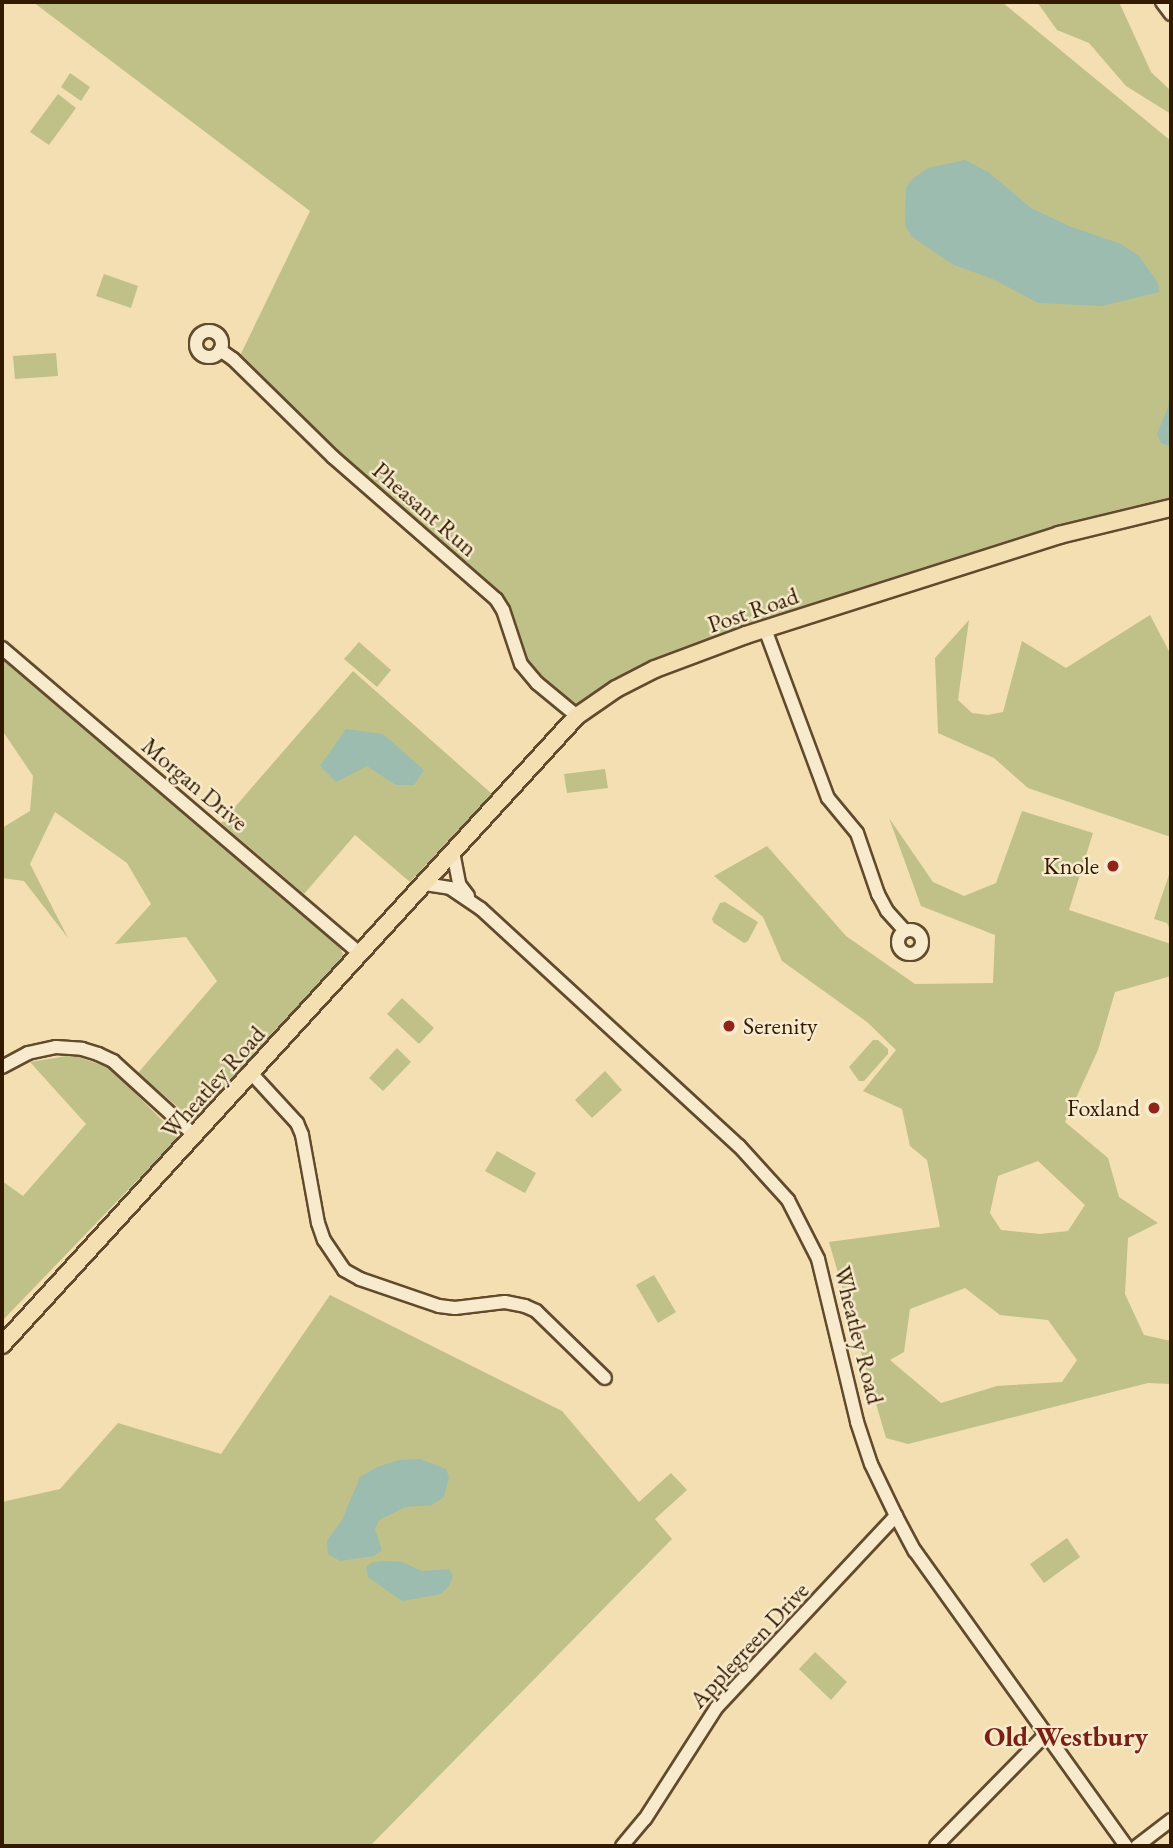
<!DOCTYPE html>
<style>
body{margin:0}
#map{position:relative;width:1173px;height:1848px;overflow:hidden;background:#f3dfb2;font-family:"EB Garamond",serif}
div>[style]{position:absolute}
.green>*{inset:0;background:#bfc189}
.water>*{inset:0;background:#9bbcae}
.roads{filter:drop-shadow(2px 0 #624a2c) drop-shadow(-2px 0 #624a2c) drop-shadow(0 2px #624a2c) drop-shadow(0 -2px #624a2c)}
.minor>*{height:12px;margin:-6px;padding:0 6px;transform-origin:6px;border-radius:6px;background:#f7eacd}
.minor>.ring{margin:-6px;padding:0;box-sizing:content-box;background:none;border:12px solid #f7eacd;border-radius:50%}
.major>*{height:16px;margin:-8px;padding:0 8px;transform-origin:8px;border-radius:8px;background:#f3dfb2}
.dots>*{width:19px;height:19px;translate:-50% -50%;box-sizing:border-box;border:4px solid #f7eacd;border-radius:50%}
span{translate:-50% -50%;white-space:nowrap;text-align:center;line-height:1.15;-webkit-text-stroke:5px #f7eacd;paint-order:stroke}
.street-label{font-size:24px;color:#321900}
.poi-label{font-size:24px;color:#321900}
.right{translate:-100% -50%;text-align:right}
.left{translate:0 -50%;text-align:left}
.quarter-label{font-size:28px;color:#7a1f14;font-weight:700}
.frame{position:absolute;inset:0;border:4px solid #321900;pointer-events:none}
</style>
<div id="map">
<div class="green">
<div style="clip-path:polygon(33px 2px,1002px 2px,1171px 141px,1171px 508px,655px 669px,577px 716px,521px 664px,503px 610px,237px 362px,310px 211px)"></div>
<div style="clip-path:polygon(1037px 2px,1119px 2px,1151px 72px,1171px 91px,1171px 114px,1126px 86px,1089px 43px,1057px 30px)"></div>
<div style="clip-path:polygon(70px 73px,90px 87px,81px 101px,61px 87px)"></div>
<div style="clip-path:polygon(58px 94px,76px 108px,49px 145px,30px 132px)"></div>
<div style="clip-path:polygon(104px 274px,138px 286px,131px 308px,96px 296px)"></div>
<div style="clip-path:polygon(56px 353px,58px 376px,15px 379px,13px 356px)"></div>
<div style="clip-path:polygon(1150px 615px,1171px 655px,1171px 837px,1028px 788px,994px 758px,938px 733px,935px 658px,969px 620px,958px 700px,972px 713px,988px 715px,1003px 712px,1022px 641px,1066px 668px)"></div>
<div style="clip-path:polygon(359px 642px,391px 670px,377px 687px,344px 659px)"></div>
<div style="clip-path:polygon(2px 659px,339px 945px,344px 956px,193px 1120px,138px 1073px,217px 981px,186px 937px,115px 944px,151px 904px,127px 863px,55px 812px,30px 864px,68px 938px,24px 881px,2px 878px,2px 828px,30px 811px,33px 776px,2px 730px)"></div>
<div style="clip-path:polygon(353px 671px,492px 794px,410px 882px,355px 835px,304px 894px,221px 823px)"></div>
<div style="clip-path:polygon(605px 769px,608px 788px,567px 793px,564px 774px)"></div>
<div style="clip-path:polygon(evenodd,1022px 811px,1093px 833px,1069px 910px,1171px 944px,1171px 976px,1115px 992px,1098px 1050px,1065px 1122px,1108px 1158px,1119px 1197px,1158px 1223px,1128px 1238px,1125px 1294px,1144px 1335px,1171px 1341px,1171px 1384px,1148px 1383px,908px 1444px,886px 1438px,829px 1242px,940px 1227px,927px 1160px,910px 1146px,902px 1109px,863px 1091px,896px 1050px,867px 1022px,782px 961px,763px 917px,714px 876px,767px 846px,846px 936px,915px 984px,993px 983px,995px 935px,921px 906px,889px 818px,933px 882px,964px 896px,996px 883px,1022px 811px,1038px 1161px,1085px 1205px,1068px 1231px,1040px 1234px,1001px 1230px,990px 1213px,998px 1176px,1038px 1161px,1022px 811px,965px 1288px,1000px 1315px,1048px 1320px,1077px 1360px,1062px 1382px,997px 1386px,941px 1403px,890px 1360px,904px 1352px,910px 1309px,965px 1288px)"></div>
<div style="clip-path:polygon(1171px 869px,1171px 932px,1167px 923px,1154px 919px)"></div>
<div style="clip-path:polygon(725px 902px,758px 922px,748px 941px,744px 943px,714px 923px,712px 919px,720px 903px)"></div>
<div style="clip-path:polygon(402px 998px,434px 1028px,419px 1044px,387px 1014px)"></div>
<div style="clip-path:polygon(873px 1040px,878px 1040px,888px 1049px,888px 1054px,864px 1081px,859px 1081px,849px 1067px)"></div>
<div style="clip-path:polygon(397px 1048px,411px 1062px,383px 1091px,369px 1078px)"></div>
<div style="clip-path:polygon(73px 1055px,110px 1068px,179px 1137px,2px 1321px,2px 1181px,23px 1196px,86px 1124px,30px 1062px)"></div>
<div style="clip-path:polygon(605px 1071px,622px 1090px,592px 1118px,575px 1100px)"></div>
<div style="clip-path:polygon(497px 1151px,536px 1173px,525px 1193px,485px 1171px)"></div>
<div style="clip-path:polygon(654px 1275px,676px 1312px,658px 1323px,636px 1285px)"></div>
<div style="clip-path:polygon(330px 1295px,562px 1411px,639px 1502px,671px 1473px,687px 1490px,655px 1519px,672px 1539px,370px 1846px,2px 1846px,2px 1502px,60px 1489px,118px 1423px,221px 1454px)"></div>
<div style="clip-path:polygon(1067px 1538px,1080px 1557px,1044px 1583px,1030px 1564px)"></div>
<div style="clip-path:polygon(815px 1652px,847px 1682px,831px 1700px,799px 1669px)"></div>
</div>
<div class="water">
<div style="clip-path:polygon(965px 160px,988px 172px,1031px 208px,1069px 226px,1121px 244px,1139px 256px,1158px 283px,1159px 292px,1102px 306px,1038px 303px,995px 280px,952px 264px,911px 236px,905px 225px,906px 188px,911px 180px,928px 168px)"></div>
<div style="clip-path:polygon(1171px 386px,1171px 447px,1161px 443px,1157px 434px,1168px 407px)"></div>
<div style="clip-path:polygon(346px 729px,383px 734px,424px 770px,414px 785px,396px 785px,367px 766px,336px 782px,320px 766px)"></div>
<div style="clip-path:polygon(420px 1459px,446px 1469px,449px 1477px,444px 1497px,432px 1505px,405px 1507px,379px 1520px,375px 1529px,382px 1550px,374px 1556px,340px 1561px,328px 1554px,327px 1541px,342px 1520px,360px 1477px,377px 1467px,399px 1460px)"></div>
<div style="clip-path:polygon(384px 1561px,402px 1562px,422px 1571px,449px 1569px,453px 1576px,449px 1586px,441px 1594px,402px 1601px,368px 1577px,366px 1567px,371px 1563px)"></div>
</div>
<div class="roads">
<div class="minor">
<div style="left:1162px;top:2px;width:15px;rotate:53deg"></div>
<div class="ring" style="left:196px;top:331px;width:14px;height:14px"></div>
<div style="left:220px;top:350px;width:16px;rotate:35deg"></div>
<div style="left:233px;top:359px;width:140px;rotate:44.4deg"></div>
<div style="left:333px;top:457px;width:216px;rotate:41.1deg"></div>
<div style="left:496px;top:599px;width:13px;rotate:58deg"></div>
<div style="left:503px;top:610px;width:57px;rotate:71.6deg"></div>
<div style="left:521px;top:664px;width:25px;rotate:50deg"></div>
<div style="left:537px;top:683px;width:52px;rotate:39.5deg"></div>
<div style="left:765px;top:629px;width:180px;rotate:69.6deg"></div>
<div style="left:828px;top:798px;width:45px;rotate:50.4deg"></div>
<div style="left:857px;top:833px;width:65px;rotate:71deg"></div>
<div style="left:878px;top:894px;width:19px;rotate:62deg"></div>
<div style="left:887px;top:911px;width:27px;rotate:48deg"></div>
<div style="left:2px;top:648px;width:470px;rotate:40.5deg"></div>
<div style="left:453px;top:852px;width:33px;rotate:79deg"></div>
<div style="left:459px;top:884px;width:15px;rotate:53deg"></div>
<div style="left:425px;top:884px;width:25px;rotate:9deg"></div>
<div style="left:450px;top:888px;width:37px;rotate:34deg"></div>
<div style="left:481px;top:909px;width:350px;rotate:42.6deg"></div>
<div style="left:739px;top:1146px;width:73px;rotate:47.8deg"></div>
<div style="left:788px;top:1200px;width:66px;rotate:63deg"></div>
<div style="left:818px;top:1259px;width:168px;rotate:76.5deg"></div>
<div style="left:857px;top:1422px;width:44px;rotate:71.6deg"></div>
<div style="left:871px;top:1464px;width:58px;rotate:64.3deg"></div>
<div style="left:896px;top:1516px;width:40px;rotate:62deg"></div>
<div style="left:915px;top:1551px;width:363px;rotate:54.4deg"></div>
<div class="ring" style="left:898px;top:930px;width:12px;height:12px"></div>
<div style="left:2px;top:1067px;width:30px;rotate:-28deg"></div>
<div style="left:28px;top:1053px;width:29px;rotate:-12deg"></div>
<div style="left:56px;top:1047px;width:26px;rotate:4deg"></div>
<div style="left:82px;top:1049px;width:17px;rotate:17deg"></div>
<div style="left:98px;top:1054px;width:17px;rotate:25deg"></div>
<div style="left:113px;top:1061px;width:111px;rotate:42.4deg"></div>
<div style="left:252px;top:1074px;width:67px;rotate:47.4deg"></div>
<div style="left:297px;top:1123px;width:13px;rotate:67deg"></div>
<div style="left:302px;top:1135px;width:89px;rotate:79.7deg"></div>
<div style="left:318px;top:1223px;width:18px;rotate:71deg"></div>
<div style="left:324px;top:1240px;width:36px;rotate:56deg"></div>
<div style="left:344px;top:1270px;width:18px;rotate:29deg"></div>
<div style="left:360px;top:1279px;width:83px;rotate:18.9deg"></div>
<div style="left:439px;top:1306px;width:16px;rotate:7deg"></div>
<div style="left:455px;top:1308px;width:50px;rotate:-6.8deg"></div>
<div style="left:505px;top:1302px;width:20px;rotate:11deg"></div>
<div style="left:525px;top:1306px;width:12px;rotate:24deg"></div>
<div style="left:536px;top:1311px;width:96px;rotate:44.2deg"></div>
<div style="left:622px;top:1846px;width:35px;rotate:-50deg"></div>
<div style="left:645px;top:1819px;width:133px;rotate:-57.3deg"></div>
<div style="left:717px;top:1707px;width:262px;rotate:-46.9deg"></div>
<div style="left:936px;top:1846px;width:157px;rotate:-45.5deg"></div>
<div style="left:1137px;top:1846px;width:43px;rotate:-37.4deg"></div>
</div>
<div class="major">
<div style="left:2px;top:1345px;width:852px;rotate:-47.57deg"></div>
<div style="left:577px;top:716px;width:47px;rotate:-34.7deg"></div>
<div style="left:616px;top:689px;width:44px;rotate:-27.1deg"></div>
<div style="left:655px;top:669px;width:97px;rotate:-20.5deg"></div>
<div style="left:746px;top:635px;width:329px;rotate:-17.7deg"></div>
<div style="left:1059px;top:535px;width:115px;rotate:-13.6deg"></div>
</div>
</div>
<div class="dots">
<div style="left:1113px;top:866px;background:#8f2418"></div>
<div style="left:729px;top:1026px;background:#8f2418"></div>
<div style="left:1154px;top:1108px;background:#8f2418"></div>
</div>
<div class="street-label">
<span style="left:425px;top:509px;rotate:41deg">Pheasant Run</span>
<span style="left:753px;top:610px;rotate:-19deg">Post Road</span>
<span style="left:195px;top:784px;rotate:40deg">Morgan Drive</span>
<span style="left:213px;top:1082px;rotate:-48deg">Wheatley Road</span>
<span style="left:859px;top:1335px;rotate:76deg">Wheatley Road</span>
<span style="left:749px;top:1645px;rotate:-47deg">Applegreen Drive</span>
</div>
<div class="poi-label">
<span class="right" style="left:1099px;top:866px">Knole</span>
<span class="left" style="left:743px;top:1026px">Serenity</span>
<span class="right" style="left:1140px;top:1108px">Foxland</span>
</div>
<div class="quarter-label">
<span style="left:1066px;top:1736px">Old Westbury</span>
</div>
<div class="frame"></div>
</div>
